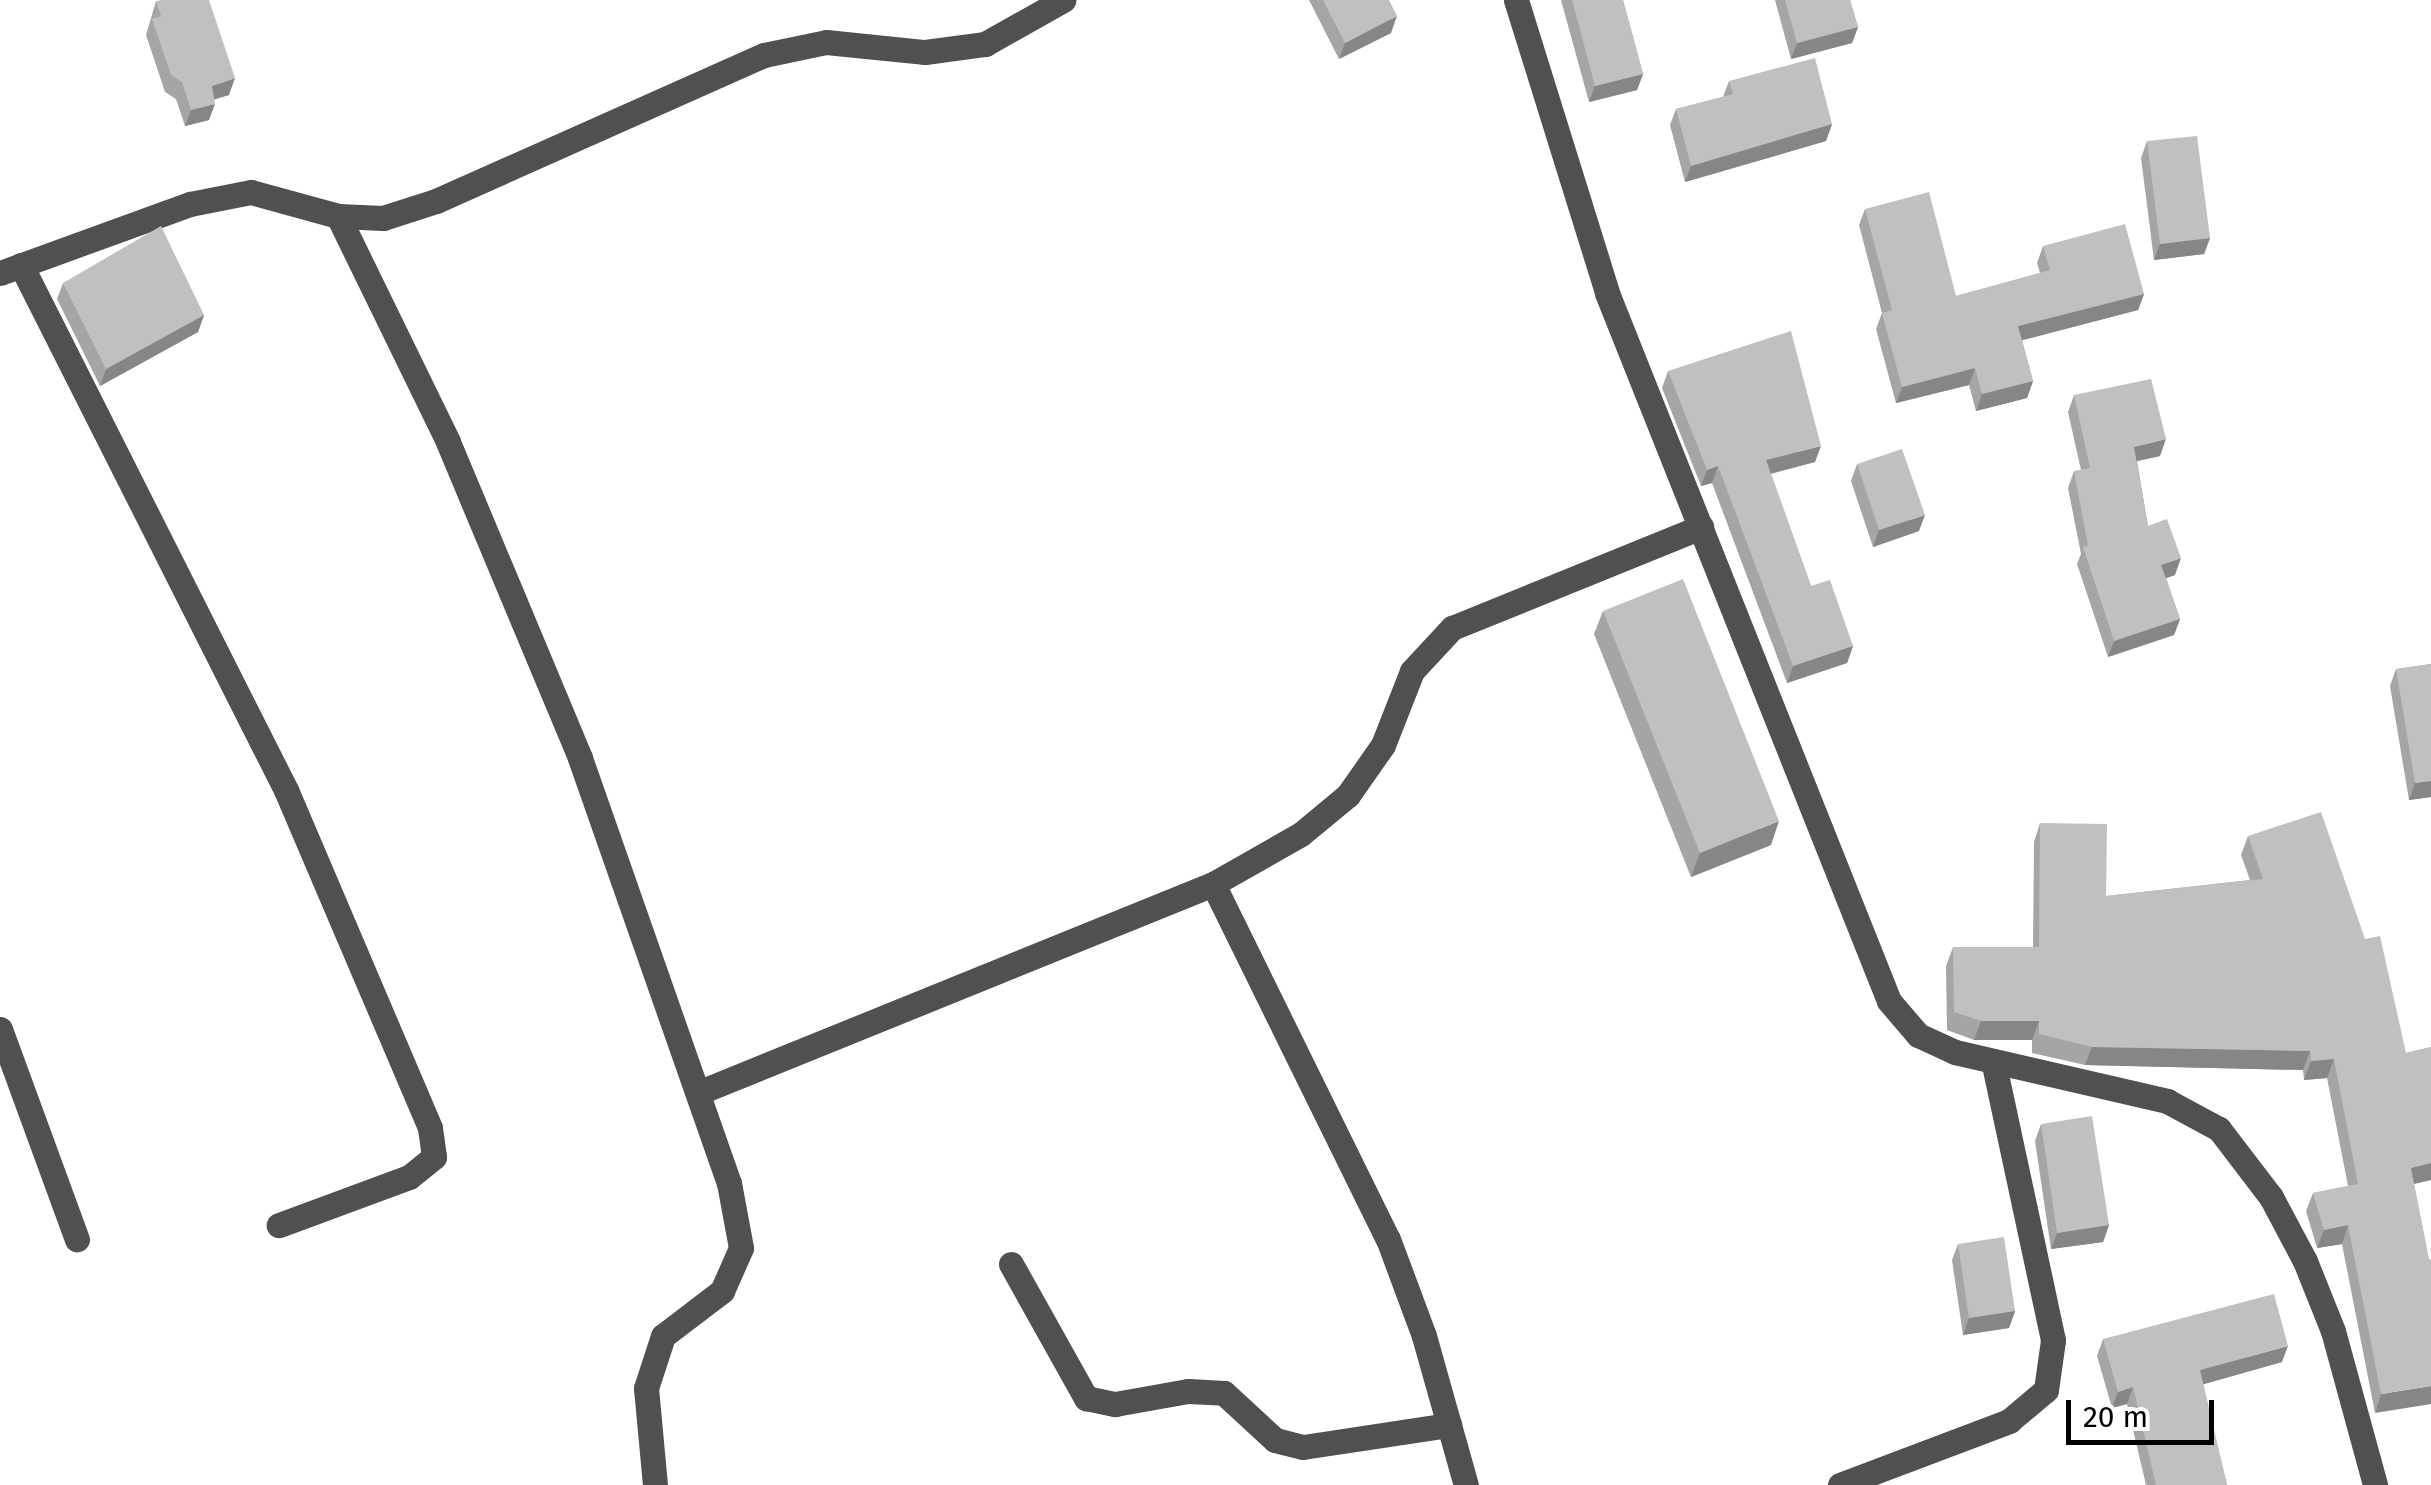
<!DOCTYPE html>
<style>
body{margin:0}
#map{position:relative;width:2431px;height:1485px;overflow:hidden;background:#fff;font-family:"Fira Sans",sans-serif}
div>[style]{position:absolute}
.minor>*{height:25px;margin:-12.5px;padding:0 12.5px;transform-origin:12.5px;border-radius:12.5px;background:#505050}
.wall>*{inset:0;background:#a5a5a5}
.shaded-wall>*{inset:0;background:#868686}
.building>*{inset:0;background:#c0c0c0}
span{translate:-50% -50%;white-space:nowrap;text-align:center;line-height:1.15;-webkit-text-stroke:8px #fff;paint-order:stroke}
.scale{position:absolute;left:2066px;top:1400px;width:148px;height:45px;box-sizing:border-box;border:5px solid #000;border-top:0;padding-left:12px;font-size:30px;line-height:35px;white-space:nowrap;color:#000;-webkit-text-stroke:8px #fff;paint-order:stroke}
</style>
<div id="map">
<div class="minor">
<div style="left:1516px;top:0;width:307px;rotate:72.7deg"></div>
<div style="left:1607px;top:293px;width:762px;rotate:68.28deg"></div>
<div style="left:1889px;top:1001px;width:45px;rotate:49.5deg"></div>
<div style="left:1918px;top:1035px;width:41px;rotate:24.7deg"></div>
<div style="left:1955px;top:1052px;width:218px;rotate:13deg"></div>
<div style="left:2167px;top:1101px;width:59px;rotate:28.3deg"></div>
<div style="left:2219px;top:1129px;width:86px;rotate:52.6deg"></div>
<div style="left:2271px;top:1197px;width:72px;rotate:62deg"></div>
<div style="left:2305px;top:1261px;width:75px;rotate:68.2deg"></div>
<div style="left:2333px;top:1331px;width:160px;rotate:74.7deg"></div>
<div style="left:338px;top:216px;width:251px;rotate:64deg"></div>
<div style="left:448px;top:442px;width:342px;rotate:67.3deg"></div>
<div style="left:580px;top:758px;width:450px;rotate:70.7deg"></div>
<div style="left:729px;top:1183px;width:66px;rotate:79.5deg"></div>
<div style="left:741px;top:1248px;width:47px;rotate:113.8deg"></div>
<div style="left:722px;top:1291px;width:74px;rotate:142.7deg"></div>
<div style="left:663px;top:1336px;width:55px;rotate:108.1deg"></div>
<div style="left:646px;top:1388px;width:97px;rotate:84.7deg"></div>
<div style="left:21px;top:265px;width:588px;rotate:63.22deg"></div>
<div style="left:286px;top:790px;width:367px;rotate:66.9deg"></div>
<div style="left:430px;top:1128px;width:29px;rotate:82deg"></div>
<div style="left:434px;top:1157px;width:32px;rotate:141deg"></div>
<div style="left:409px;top:1177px;width:139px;rotate:159.7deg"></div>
<div style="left:0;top:273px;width:202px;rotate:-20deg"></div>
<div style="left:190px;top:204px;width:62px;rotate:-11.1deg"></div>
<div style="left:251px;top:192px;width:90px;rotate:15.4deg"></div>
<div style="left:338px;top:216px;width:45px;rotate:2.5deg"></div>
<div style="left:383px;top:218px;width:56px;rotate:-17.8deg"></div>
<div style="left:436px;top:201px;width:359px;rotate:-24deg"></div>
<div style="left:764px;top:55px;width:63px;rotate:-11.8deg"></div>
<div style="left:826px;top:42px;width:100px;rotate:5.8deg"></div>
<div style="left:925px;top:52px;width:61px;rotate:-7.6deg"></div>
<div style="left:985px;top:44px;width:90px;rotate:-29.4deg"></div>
<div style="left:1213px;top:884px;width:396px;rotate:63.8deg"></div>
<div style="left:1388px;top:1239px;width:103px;rotate:69.6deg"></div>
<div style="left:1424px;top:1336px;width:155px;rotate:74.3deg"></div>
<div style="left:0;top:1029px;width:224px;rotate:69.9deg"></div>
<div style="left:700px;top:1092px;width:554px;rotate:-22.07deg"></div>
<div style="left:1213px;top:884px;width:101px;rotate:-29.6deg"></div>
<div style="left:1301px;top:834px;width:61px;rotate:-39.7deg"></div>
<div style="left:1348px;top:795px;width:61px;rotate:-55deg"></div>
<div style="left:1383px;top:745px;width:79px;rotate:-68.6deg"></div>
<div style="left:1412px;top:671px;width:59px;rotate:-47.1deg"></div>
<div style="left:1452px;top:628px;width:269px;rotate:-22.1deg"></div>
<div style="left:1011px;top:1264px;width:154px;rotate:60.8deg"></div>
<div style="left:1086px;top:1398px;width:30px;rotate:12deg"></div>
<div style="left:1115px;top:1404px;width:74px;rotate:-10.1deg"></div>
<div style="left:1188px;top:1391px;width:36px;rotate:3deg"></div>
<div style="left:1224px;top:1393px;width:69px;rotate:42.7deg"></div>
<div style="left:1275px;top:1440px;width:29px;rotate:14deg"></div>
<div style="left:1303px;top:1447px;width:148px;rotate:-8.6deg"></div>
<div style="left:1840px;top:1485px;width:181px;rotate:-20.7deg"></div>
<div style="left:2009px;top:1421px;width:48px;rotate:-40deg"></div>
<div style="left:2046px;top:1390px;width:50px;rotate:-82deg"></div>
<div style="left:2053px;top:1340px;width:285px;rotate:-102.1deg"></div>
</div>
<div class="wall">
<div style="clip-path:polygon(1309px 0,1389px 0,1391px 33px,1339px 59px)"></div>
<div style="clip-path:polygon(1561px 0,1623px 0,1643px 74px,1637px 90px,1589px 102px)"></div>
<div style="clip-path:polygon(1775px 0,1850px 0,1858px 27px,1852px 43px,1791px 59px)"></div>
<div style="clip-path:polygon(156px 1px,229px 95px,214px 99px,209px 120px,185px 126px,176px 99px,165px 92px,146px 35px)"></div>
<div style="clip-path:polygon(1729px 81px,1832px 124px,1826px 141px,1685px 182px,1670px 125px,1676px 109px,1723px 97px)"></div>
<div style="clip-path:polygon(2147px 141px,2210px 238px,2204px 254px,2154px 260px,2141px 158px)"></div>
<div style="clip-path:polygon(1865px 209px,1956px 296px,2040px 273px,2037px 263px,2043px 246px,2144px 294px,2138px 310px,2022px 340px,2033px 381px,2027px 398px,1976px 411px,1969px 385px,1896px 403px,1876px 329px,1882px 313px,1859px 225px)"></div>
<div style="clip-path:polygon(63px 283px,204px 315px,198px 332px,100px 386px,57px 299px)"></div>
<div style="clip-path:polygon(1668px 371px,1815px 462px,1771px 474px,1811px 586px,1853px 646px,1847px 663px,1787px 683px,1712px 483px,1701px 486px,1662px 388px)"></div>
<div style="clip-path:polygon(2074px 395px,2160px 456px,2137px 461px,2148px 526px,2175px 575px,2166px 578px,2180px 619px,2174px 635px,2108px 657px,2077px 564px,2081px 554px,2068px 488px,2074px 471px,2081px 470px,2068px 412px)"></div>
<div style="clip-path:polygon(1857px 464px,1919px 531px,1873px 547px,1851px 481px)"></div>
<div style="clip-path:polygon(1603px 611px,1771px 845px,1691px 877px,1594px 634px)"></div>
<div style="clip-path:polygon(2431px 664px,2431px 797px,2409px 800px,2390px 686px,2396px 669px)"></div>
<div style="clip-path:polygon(2040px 823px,2106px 896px,2250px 880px,2241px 855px,2248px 836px,2406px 1053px,2431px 1047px,2431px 1180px,2414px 1184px,2429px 1260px,2431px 1259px,2375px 1413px,2342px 1244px,2317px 1248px,2306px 1211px,2313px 1193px,2348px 1186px,2327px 1078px,2304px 1080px,2303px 1070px,2085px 1065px,2032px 1053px,2032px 1040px,1974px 1040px,1947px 1030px,1946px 966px,1953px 947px,2033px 947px,2034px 842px)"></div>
<div style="clip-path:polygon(2041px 1124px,2109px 1225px,2103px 1242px,2051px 1249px,2035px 1141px)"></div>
<div style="clip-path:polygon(1958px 1244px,2015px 1311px,2009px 1328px,1963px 1335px,1952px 1260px)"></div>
<div style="clip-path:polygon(2103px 1339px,2282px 1362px,2203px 1384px,2227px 1485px,2146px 1485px,2127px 1404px,2112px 1408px,2097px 1356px)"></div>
</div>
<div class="shaded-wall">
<div style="clip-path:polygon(1397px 16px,1391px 33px,1339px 59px,1345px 43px)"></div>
<div style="clip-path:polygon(1858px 27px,1852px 43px,1791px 59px,1797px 43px)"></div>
<div style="clip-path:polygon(1643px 74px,1637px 90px,1589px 102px,1595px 86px)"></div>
<div style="clip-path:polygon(235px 78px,229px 95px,206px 102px,212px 86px)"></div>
<div style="clip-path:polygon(215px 104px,209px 120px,185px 126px,191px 110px)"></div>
<div style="clip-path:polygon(1832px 124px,1826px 141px,1685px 182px,1691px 166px)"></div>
<div style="clip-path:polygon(2210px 238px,2204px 254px,2154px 260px,2160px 244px)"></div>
<div style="clip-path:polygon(2144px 294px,2138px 310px,2012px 343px,2018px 326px)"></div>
<div style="clip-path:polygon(204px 315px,198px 332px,100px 386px,106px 369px)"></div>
<div style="clip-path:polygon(1975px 368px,1969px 385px,1896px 403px,1902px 387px)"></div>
<div style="clip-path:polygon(2033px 381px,2027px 398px,1976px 411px,1982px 394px)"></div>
<div style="clip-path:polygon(2166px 439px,2160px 456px,2128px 463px,2134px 447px)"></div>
<div style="clip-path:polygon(1821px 446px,1815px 462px,1760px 476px,1766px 460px)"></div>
<div style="clip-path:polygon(1718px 466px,1712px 483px,1701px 486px,1707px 470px)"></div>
<div style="clip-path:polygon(1925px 515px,1919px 531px,1873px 547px,1879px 530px)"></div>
<div style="clip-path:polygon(2181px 558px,2175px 575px,2155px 582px,2161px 565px)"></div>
<div style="clip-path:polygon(2180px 619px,2174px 635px,2108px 657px,2114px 641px)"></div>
<div style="clip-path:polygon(1853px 646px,1847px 663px,1787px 683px,1793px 666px)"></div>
<div style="clip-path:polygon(2431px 781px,2431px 797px,2409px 800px,2415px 783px)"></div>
<div style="clip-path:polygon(1779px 821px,1771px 845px,1691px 877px,1700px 853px)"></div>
<div style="clip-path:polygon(1981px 1021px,2039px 1021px,2032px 1040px,1974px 1040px)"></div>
<div style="clip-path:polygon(2092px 1047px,2310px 1051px,2303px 1070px,2085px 1065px)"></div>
<div style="clip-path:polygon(2334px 1059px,2327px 1078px,2304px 1080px,2311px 1061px)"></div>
<div style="clip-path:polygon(2431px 1163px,2431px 1180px,2404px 1186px,2411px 1168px)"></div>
<div style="clip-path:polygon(2109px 1225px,2103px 1242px,2051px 1249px,2057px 1233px)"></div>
<div style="clip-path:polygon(2348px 1225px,2342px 1244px,2317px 1248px,2324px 1230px)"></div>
<div style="clip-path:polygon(2015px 1311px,2009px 1328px,1963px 1335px,1969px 1318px)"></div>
<div style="clip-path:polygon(2288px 1346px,2282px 1362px,2194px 1387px,2200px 1370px)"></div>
<div style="clip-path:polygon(2431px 1386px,2431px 1404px,2375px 1413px,2381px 1394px)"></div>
<div style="clip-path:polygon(2133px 1387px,2127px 1404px,2112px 1408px,2118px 1392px)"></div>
</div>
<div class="building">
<div style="clip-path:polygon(162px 0,209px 0,235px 78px,212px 86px,215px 104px,191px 110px,182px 82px,171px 75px,152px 19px,161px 16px,156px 1px)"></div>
<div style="clip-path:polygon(1323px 0,1389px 0,1397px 16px,1345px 43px)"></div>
<div style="clip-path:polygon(1572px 0,1623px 0,1643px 74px,1595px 86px)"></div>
<div style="clip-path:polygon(1785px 0,1850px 0,1858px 27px,1797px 43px)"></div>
<div style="clip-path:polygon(1815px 58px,1832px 124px,1691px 166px,1676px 109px,1733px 94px,1729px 81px)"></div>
<div style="clip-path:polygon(2197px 136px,2210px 238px,2160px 244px,2147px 141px)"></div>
<div style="clip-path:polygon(1929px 192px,1956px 296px,2050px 270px,2043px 246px,2125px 224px,2144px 294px,2018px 326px,2033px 381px,1982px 394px,1975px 368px,1902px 387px,1882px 313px,1892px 310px,1865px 209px)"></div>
<div style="clip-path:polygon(161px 226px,204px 315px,106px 369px,63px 283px)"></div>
<div style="clip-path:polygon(1791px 331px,1821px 446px,1766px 460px,1811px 586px,1830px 580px,1853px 646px,1793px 666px,1718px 466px,1707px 470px,1668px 371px)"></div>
<div style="clip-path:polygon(2151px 379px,2166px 439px,2134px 447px,2148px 526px,2167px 519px,2181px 558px,2161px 565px,2180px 619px,2114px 641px,2083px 547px,2088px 546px,2074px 471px,2090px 468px,2074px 395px)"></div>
<div style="clip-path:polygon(1902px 449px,1925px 515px,1879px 530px,1857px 464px)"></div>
<div style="clip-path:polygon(1683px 579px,1779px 821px,1700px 853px,1603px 611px)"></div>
<div style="clip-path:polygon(2431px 664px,2431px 781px,2415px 783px,2396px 669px)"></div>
<div style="clip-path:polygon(2321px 812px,2365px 939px,2380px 936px,2406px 1053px,2431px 1047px,2431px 1163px,2411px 1168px,2429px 1260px,2431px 1259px,2431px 1386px,2381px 1394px,2348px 1225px,2324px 1230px,2313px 1193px,2358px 1184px,2334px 1059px,2311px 1061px,2310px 1051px,2092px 1047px,2039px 1034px,2039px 1021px,1981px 1021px,1954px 1012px,1953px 947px,2039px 947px,2040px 823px,2107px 824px,2106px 896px,2263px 879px,2248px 836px)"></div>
<div style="clip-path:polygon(2092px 1116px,2109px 1225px,2057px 1233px,2041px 1124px)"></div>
<div style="clip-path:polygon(2004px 1237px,2015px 1311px,1969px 1318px,1958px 1244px)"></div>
<div style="clip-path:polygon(2274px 1294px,2288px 1346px,2200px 1370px,2227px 1485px,2156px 1485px,2133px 1387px,2118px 1392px,2103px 1339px)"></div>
</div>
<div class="scale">20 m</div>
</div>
